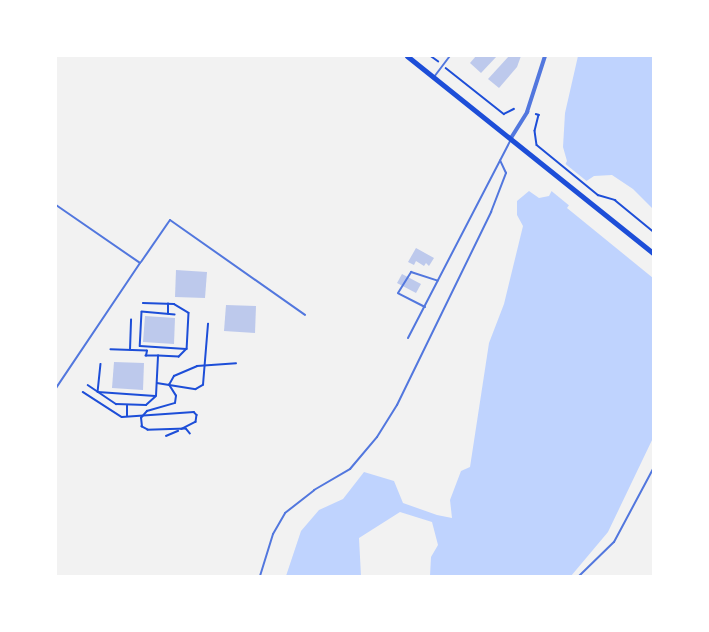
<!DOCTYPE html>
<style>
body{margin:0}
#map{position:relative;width:709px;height:632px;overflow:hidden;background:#f2f2f2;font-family:"Roboto Serif",serif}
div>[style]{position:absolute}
.water>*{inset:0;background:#bfd3fe}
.pier>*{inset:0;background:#f2f2f2}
.building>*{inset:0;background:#bdc9ec}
.path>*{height:1.5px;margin:-0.75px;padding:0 0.75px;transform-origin:0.75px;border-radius:0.75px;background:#1d4ed8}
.service>*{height:2px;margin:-1px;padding:0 1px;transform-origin:1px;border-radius:1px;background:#5277de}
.minor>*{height:4px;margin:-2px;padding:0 2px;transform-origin:2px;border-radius:2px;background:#5277de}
.secondary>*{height:5px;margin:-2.5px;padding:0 2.5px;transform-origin:2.5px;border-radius:2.5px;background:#1d4ed8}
span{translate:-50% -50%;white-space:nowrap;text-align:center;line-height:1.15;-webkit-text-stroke:5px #fff;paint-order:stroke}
.frame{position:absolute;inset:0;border:57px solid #fff;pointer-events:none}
</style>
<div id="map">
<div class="water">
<div style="clip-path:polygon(578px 56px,653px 56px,653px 209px,633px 189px,612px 175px,594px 176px,585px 182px,567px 208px,653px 278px,653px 438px,608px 532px,571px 576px,430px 576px,431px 557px,438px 545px,432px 522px,400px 512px,359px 538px,361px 576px,286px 576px,301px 531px,319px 510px,343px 499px,364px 472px,394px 481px,403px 503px,437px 515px,452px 518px,450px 500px,461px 471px,470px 467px,489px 343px,504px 304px,523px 226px,517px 215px,517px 201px,529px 191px,539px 198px,549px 196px,567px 161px,563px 147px,565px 113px)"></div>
</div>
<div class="pier">
<div style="clip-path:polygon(563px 162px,589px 183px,571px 207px,549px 189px)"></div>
</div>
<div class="building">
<div style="clip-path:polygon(476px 56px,497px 56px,481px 73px,470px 63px)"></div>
<div style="clip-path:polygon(509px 56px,521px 56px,517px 67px,499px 88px,488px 79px)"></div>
<div style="clip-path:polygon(416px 248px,434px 258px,429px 266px,426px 263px,424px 266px,416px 261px,414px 265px,408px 262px)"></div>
<div style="clip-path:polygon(176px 270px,207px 272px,205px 298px,175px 297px)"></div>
<div style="clip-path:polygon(402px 274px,421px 284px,416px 293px,397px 283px)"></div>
<div style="clip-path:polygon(226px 305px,256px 306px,255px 333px,224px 331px)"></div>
<div style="clip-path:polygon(145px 316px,175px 318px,174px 344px,143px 342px)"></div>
<div style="clip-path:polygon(114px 362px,144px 363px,143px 390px,112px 388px)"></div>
</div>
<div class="path">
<div style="left:431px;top:56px;width:9px;rotate:36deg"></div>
<div style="left:446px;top:68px;width:74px;rotate:38.4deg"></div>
<div style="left:504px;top:114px;width:11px;rotate:-27deg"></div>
<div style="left:536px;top:114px;width:3px;rotate:18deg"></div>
<div style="left:539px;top:115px;width:16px;rotate:104deg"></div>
<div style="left:535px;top:131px;width:14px;rotate:82deg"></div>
<div style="left:537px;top:145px;width:79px;rotate:39.3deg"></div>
<div style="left:598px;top:195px;width:18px;rotate:16deg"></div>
<div style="left:615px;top:200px;width:50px;rotate:39.4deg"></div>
<div style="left:143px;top:303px;width:31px;rotate:2deg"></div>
<div style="left:174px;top:304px;width:17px;rotate:31deg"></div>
<div style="left:189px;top:313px;width:36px;rotate:93deg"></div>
<div style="left:187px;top:349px;width:11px;rotate:135deg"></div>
<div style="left:179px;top:357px;width:20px;rotate:-177deg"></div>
<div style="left:168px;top:314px;width:10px;rotate:-90deg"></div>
<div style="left:175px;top:315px;width:33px;rotate:-175deg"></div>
<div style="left:142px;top:312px;width:34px;rotate:93deg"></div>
<div style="left:140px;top:346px;width:46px;rotate:3.7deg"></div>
<div style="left:130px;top:350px;width:30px;rotate:-88deg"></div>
<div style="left:101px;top:364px;width:28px;rotate:96deg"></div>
<div style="left:98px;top:392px;width:57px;rotate:4deg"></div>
<div style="left:157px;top:383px;width:39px;rotate:9deg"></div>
<div style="left:196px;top:389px;width:8px;rotate:-30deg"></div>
<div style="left:203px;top:385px;width:61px;rotate:-85.3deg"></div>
<div style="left:88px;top:385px;width:34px;rotate:34deg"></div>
<div style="left:116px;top:404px;width:30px;rotate:2deg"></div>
<div style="left:146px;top:405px;width:13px;rotate:-42deg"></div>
<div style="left:156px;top:396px;width:40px;rotate:-87.1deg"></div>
<div style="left:158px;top:356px;width:12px;rotate:180deg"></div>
<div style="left:146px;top:356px;width:5px;rotate:-79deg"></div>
<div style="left:147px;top:351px;width:36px;rotate:-178deg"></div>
<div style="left:83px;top:392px;width:46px;rotate:32.7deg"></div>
<div style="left:122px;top:417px;width:72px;rotate:-4deg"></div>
<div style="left:194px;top:412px;width:4px;rotate:45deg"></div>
<div style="left:197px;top:415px;width:7px;rotate:98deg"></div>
<div style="left:196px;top:422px;width:16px;rotate:153deg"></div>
<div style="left:127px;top:416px;width:10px;rotate:-90deg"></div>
<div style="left:190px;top:434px;width:6px;rotate:-129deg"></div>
<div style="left:186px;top:429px;width:38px;rotate:178deg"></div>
<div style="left:148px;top:430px;width:7px;rotate:-153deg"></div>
<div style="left:142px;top:427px;width:9px;rotate:-96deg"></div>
<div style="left:141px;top:418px;width:9px;rotate:-49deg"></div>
<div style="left:147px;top:411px;width:29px;rotate:-16deg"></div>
<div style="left:175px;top:403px;width:7px;rotate:-82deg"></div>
<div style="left:176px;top:396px;width:13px;rotate:-122deg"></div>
<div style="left:169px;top:385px;width:10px;rotate:-61deg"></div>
<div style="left:174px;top:376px;width:25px;rotate:-23deg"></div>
<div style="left:197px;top:366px;width:39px;rotate:-4deg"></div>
<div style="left:166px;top:436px;width:13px;rotate:-23deg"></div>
</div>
<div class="service">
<div style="left:434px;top:77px;width:26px;rotate:-53deg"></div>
<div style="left:56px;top:205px;width:102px;rotate:34.6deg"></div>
<div style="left:140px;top:263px;width:151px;rotate:123.9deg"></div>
<div style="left:141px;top:262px;width:51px;rotate:-55.4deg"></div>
<div style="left:170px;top:220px;width:165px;rotate:35.1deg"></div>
<div style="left:425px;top:307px;width:30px;rotate:-153deg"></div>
<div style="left:398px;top:293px;width:25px;rotate:-58deg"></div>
<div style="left:411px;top:272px;width:28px;rotate:18deg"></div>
<div style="left:408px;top:338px;width:222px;rotate:-62.6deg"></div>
<div style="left:260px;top:576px;width:44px;rotate:-72.8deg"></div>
<div style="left:273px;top:534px;width:24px;rotate:-60deg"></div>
<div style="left:285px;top:513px;width:37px;rotate:-38deg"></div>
<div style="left:314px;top:490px;width:42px;rotate:-30.3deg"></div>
<div style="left:350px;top:469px;width:42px;rotate:-49.8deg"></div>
<div style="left:377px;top:437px;width:38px;rotate:-58deg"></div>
<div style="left:397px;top:405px;width:215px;rotate:-64deg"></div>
<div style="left:491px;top:212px;width:42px;rotate:-69deg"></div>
<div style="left:506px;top:173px;width:14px;rotate:-115deg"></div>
<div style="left:579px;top:576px;width:49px;rotate:-44.2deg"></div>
<div style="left:614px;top:542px;width:85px;rotate:-61.9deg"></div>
</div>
<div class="minor">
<div style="left:511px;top:138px;width:31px;rotate:-58deg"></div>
<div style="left:527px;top:112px;width:59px;rotate:-72.2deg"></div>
</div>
<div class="secondary">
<div style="left:407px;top:56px;width:317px;rotate:38.7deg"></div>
</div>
<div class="frame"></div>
</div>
